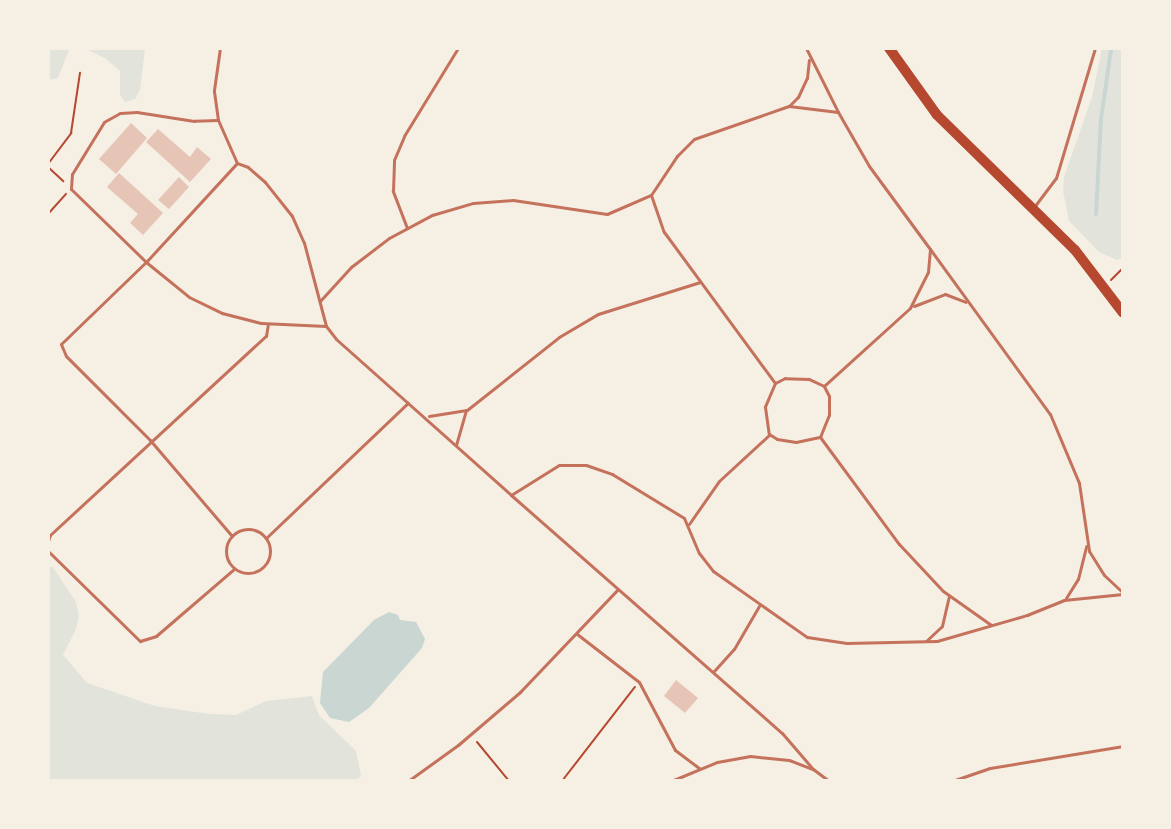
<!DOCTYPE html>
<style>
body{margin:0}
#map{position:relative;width:1171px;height:829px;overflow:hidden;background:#f6efe4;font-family:Roboto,sans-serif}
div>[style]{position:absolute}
.green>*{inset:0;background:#e2e4dc}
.water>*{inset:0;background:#c9d6d2}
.stream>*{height:4px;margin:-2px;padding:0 2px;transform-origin:2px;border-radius:2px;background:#c9d6d2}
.building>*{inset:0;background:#e6c5b7}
.path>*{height:2px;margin:-1px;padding:0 1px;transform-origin:1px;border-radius:1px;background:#b5482f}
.service>*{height:3px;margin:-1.5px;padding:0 1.5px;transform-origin:1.5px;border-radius:1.5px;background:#c5725c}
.service>.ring{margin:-1.5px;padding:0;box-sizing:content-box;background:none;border:3px solid #c5725c;border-radius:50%}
.secondary>*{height:10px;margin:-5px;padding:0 5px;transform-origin:5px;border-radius:5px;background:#b5482f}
span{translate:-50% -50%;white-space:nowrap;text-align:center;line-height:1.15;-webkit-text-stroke:6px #f6efe4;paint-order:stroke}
.frame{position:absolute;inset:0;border:50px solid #f6efe4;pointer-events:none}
</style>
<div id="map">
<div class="green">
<div style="clip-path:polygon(48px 48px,145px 48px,140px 90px,135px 99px,125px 102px,120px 95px,120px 71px,105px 58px,86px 49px,69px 50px,58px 78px,48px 80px)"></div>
<div style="clip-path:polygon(1102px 48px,1123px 48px,1123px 257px,1117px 260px,1099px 252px,1069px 221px,1063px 191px,1064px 177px,1092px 97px)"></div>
<div style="clip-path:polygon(48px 567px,53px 567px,76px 602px,79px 616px,76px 629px,63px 655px,87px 683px,155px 706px,209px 714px,236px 715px,266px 701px,312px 696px,319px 715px,356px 751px,361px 776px,356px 781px,48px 781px)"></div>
</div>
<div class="water">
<div style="clip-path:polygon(389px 612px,398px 615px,400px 620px,416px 622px,425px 639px,422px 648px,369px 708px,349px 722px,330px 718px,320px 703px,323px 672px,374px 620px)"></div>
</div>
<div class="stream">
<div style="left:1096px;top:214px;width:95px;rotate:-87deg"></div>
<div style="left:1101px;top:119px;width:70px;rotate:-81.8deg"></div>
</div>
<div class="building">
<div style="clip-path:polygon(131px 123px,147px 138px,116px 174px,99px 159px)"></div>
<div style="clip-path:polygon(158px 129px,190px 157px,197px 147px,211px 159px,190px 182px,146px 142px)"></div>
<div style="clip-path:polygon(119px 173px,163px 213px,143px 235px,130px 223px,138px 214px,107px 187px)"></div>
<div style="clip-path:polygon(179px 177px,189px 187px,169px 209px,158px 200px)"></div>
<div style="clip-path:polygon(676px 680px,698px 698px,685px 713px,664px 696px)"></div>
</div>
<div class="path">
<div style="left:48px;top:164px;width:39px;rotate:-53deg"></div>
<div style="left:71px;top:133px;width:61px;rotate:-81.5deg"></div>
<div style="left:48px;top:167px;width:21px;rotate:43deg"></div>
<div style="left:48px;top:214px;width:27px;rotate:-48deg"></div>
<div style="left:1111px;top:280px;width:17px;rotate:-45deg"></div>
<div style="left:477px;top:742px;width:50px;rotate:50.6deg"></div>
<div style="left:562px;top:781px;width:119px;rotate:-52.2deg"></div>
</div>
<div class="service">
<div style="left:806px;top:48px;width:72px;rotate:63.4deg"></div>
<div style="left:789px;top:106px;width:13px;rotate:-45deg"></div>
<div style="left:798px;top:97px;width:21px;rotate:-65deg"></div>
<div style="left:807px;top:78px;width:18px;rotate:-84deg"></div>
<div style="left:218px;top:120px;width:30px;rotate:-98deg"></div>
<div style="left:214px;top:90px;width:42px;rotate:-81.9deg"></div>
<div style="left:651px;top:195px;width:39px;rotate:71deg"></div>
<div style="left:664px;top:232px;width:187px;rotate:53.7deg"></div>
<div style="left:1034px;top:207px;width:36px;rotate:-53deg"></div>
<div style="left:1056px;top:178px;width:136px;rotate:-73.3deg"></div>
<div style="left:407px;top:228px;width:40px;rotate:-111deg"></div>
<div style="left:393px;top:191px;width:31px;rotate:-88deg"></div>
<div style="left:394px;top:160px;width:26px;rotate:-67deg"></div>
<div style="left:404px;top:136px;width:103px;rotate:-58.5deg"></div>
<div style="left:930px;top:249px;width:204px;rotate:54deg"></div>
<div style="left:1050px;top:414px;width:75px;rotate:67.2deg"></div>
<div style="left:1079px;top:483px;width:69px;rotate:81.6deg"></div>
<div style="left:1089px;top:551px;width:28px;rotate:58deg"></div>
<div style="left:1104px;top:575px;width:26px;rotate:43deg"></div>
<div style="left:320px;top:301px;width:46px;rotate:-47.6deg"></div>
<div style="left:351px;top:267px;width:48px;rotate:-37.3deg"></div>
<div style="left:389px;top:238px;width:49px;rotate:-28.1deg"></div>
<div style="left:432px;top:215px;width:43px;rotate:-16.3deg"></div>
<div style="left:473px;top:203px;width:40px;rotate:-4.3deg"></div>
<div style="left:513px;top:200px;width:95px;rotate:8.5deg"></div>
<div style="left:607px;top:214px;width:48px;rotate:-23.4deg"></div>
<div style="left:651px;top:195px;width:47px;rotate:-56.3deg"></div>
<div style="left:677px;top:156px;width:24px;rotate:-45deg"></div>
<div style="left:694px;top:139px;width:101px;rotate:-19.2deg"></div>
<div style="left:789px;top:106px;width:49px;rotate:7deg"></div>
<div style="left:838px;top:112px;width:62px;rotate:60.1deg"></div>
<div style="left:869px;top:166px;width:103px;rotate:53.7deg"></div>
<div style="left:930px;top:249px;width:23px;rotate:95deg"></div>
<div style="left:928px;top:272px;width:40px;rotate:116.6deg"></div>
<div style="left:910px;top:308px;width:116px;rotate:137.8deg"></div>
<div style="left:824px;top:386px;width:17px;rotate:-155deg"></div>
<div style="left:809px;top:379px;width:24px;rotate:-178deg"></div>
<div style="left:785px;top:378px;width:11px;rotate:153deg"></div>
<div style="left:775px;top:383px;width:26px;rotate:113deg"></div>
<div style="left:765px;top:407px;width:27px;rotate:82deg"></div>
<div style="left:769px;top:434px;width:9px;rotate:32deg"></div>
<div style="left:777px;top:439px;width:19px;rotate:9deg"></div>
<div style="left:796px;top:442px;width:25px;rotate:-12deg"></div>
<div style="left:820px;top:437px;width:24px;rotate:-68deg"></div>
<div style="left:829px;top:415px;width:19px;rotate:-90deg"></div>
<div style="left:829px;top:396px;width:11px;rotate:-117deg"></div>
<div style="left:914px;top:306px;width:33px;rotate:-21deg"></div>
<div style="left:945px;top:294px;width:22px;rotate:21deg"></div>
<div style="left:326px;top:326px;width:86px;rotate:-104.8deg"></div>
<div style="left:304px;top:243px;width:30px;rotate:-114deg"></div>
<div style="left:292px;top:216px;width:43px;rotate:-128.5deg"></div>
<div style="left:265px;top:182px;width:23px;rotate:-139deg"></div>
<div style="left:248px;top:167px;width:12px;rotate:-160deg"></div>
<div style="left:237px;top:163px;width:47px;rotate:-113.8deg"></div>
<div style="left:218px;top:120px;width:24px;rotate:178deg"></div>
<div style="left:194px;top:121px;width:58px;rotate:-171deg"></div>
<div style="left:137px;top:112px;width:17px;rotate:177deg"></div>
<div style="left:120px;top:113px;width:18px;rotate:151deg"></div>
<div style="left:104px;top:122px;width:61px;rotate:121.6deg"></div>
<div style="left:72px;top:174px;width:15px;rotate:94deg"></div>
<div style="left:71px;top:189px;width:105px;rotate:44.2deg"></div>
<div style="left:146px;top:262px;width:55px;rotate:39.1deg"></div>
<div style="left:189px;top:297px;width:37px;rotate:26deg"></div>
<div style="left:222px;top:313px;width:40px;rotate:14.4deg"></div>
<div style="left:261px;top:323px;width:65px;rotate:2.6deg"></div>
<div style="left:326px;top:326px;width:16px;rotate:52deg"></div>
<div style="left:336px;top:339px;width:234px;rotate:41.7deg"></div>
<div style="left:511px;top:495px;width:57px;rotate:-32deg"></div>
<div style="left:559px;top:465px;width:27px"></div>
<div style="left:586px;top:465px;width:28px;rotate:19deg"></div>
<div style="left:612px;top:474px;width:84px;rotate:31.4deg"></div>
<div style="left:684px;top:518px;width:38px;rotate:67deg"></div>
<div style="left:699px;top:553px;width:23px;rotate:52deg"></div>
<div style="left:713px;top:571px;width:115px;rotate:35.1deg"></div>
<div style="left:807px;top:637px;width:40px;rotate:8.5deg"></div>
<div style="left:847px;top:643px;width:90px;rotate:-1.3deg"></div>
<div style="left:937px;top:641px;width:94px;rotate:-16.1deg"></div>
<div style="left:1027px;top:615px;width:40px;rotate:-22deg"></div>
<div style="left:1064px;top:600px;width:59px;rotate:-5.8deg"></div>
<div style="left:429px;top:416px;width:38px;rotate:-9deg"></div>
<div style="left:467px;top:410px;width:117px;rotate:-38.4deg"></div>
<div style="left:559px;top:337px;width:45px;rotate:-30.5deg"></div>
<div style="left:598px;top:314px;width:107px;rotate:-17.4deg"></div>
<div style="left:820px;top:437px;width:133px;rotate:53.6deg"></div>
<div style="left:899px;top:544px;width:64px;rotate:46.9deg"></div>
<div style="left:943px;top:591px;width:59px;rotate:35.3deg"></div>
<div style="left:456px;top:445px;width:35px;rotate:-74deg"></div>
<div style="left:511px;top:495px;width:361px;rotate:41.3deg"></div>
<div style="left:782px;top:733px;width:48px;rotate:49.3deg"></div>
<div style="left:689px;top:524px;width:52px;rotate:-55.1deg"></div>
<div style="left:719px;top:481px;width:68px;rotate:-42.6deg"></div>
<div class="ring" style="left:226px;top:529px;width:41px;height:41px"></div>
<div style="left:232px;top:536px;width:126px;rotate:-130.5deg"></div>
<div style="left:150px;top:440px;width:119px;rotate:-135deg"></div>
<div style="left:66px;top:356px;width:13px;rotate:-113deg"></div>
<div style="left:61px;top:344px;width:118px;rotate:-44deg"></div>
<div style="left:146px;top:262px;width:134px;rotate:-47.4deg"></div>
<div style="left:266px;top:538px;width:196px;rotate:-43.6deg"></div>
<div style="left:48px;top:541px;width:6px;rotate:-72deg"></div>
<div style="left:50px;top:535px;width:294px;rotate:-42.7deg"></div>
<div style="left:266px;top:336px;width:12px;rotate:-81deg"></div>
<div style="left:48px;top:551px;width:129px;rotate:44.4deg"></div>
<div style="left:140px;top:641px;width:17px;rotate:-17deg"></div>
<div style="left:156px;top:636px;width:103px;rotate:-40.7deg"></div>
<div style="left:1066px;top:598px;width:22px;rotate:-58deg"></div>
<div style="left:1078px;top:579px;width:34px;rotate:-76deg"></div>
<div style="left:577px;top:634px;width:78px;rotate:37.7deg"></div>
<div style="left:639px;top:682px;width:77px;rotate:62.1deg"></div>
<div style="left:675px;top:750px;width:30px;rotate:37deg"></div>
<div style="left:926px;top:641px;width:22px;rotate:-43deg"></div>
<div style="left:942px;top:626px;width:31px;rotate:-77deg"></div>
<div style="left:714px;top:671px;width:30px;rotate:-48deg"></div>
<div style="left:734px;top:649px;width:50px;rotate:-59.8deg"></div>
<div style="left:408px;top:781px;width:62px;rotate:-35.8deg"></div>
<div style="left:458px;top:745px;width:82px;rotate:-40.5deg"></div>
<div style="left:520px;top:692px;width:141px;rotate:-46.4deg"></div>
<div style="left:671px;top:781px;width:50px;rotate:-22.4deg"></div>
<div style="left:717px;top:762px;width:34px;rotate:-10deg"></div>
<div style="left:750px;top:756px;width:39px;rotate:6deg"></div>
<div style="left:789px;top:760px;width:26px;rotate:21deg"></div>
<div style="left:813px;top:769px;width:20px;rotate:37deg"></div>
<div style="left:952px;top:781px;width:40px;rotate:-18.9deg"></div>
<div style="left:990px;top:768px;width:135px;rotate:-9.4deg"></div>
</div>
<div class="secondary">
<div style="left:889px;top:48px;width:82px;rotate:54.4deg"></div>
<div style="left:937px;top:115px;width:193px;rotate:44.4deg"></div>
<div style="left:1075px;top:250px;width:79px;rotate:52.7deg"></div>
</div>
<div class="frame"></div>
</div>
